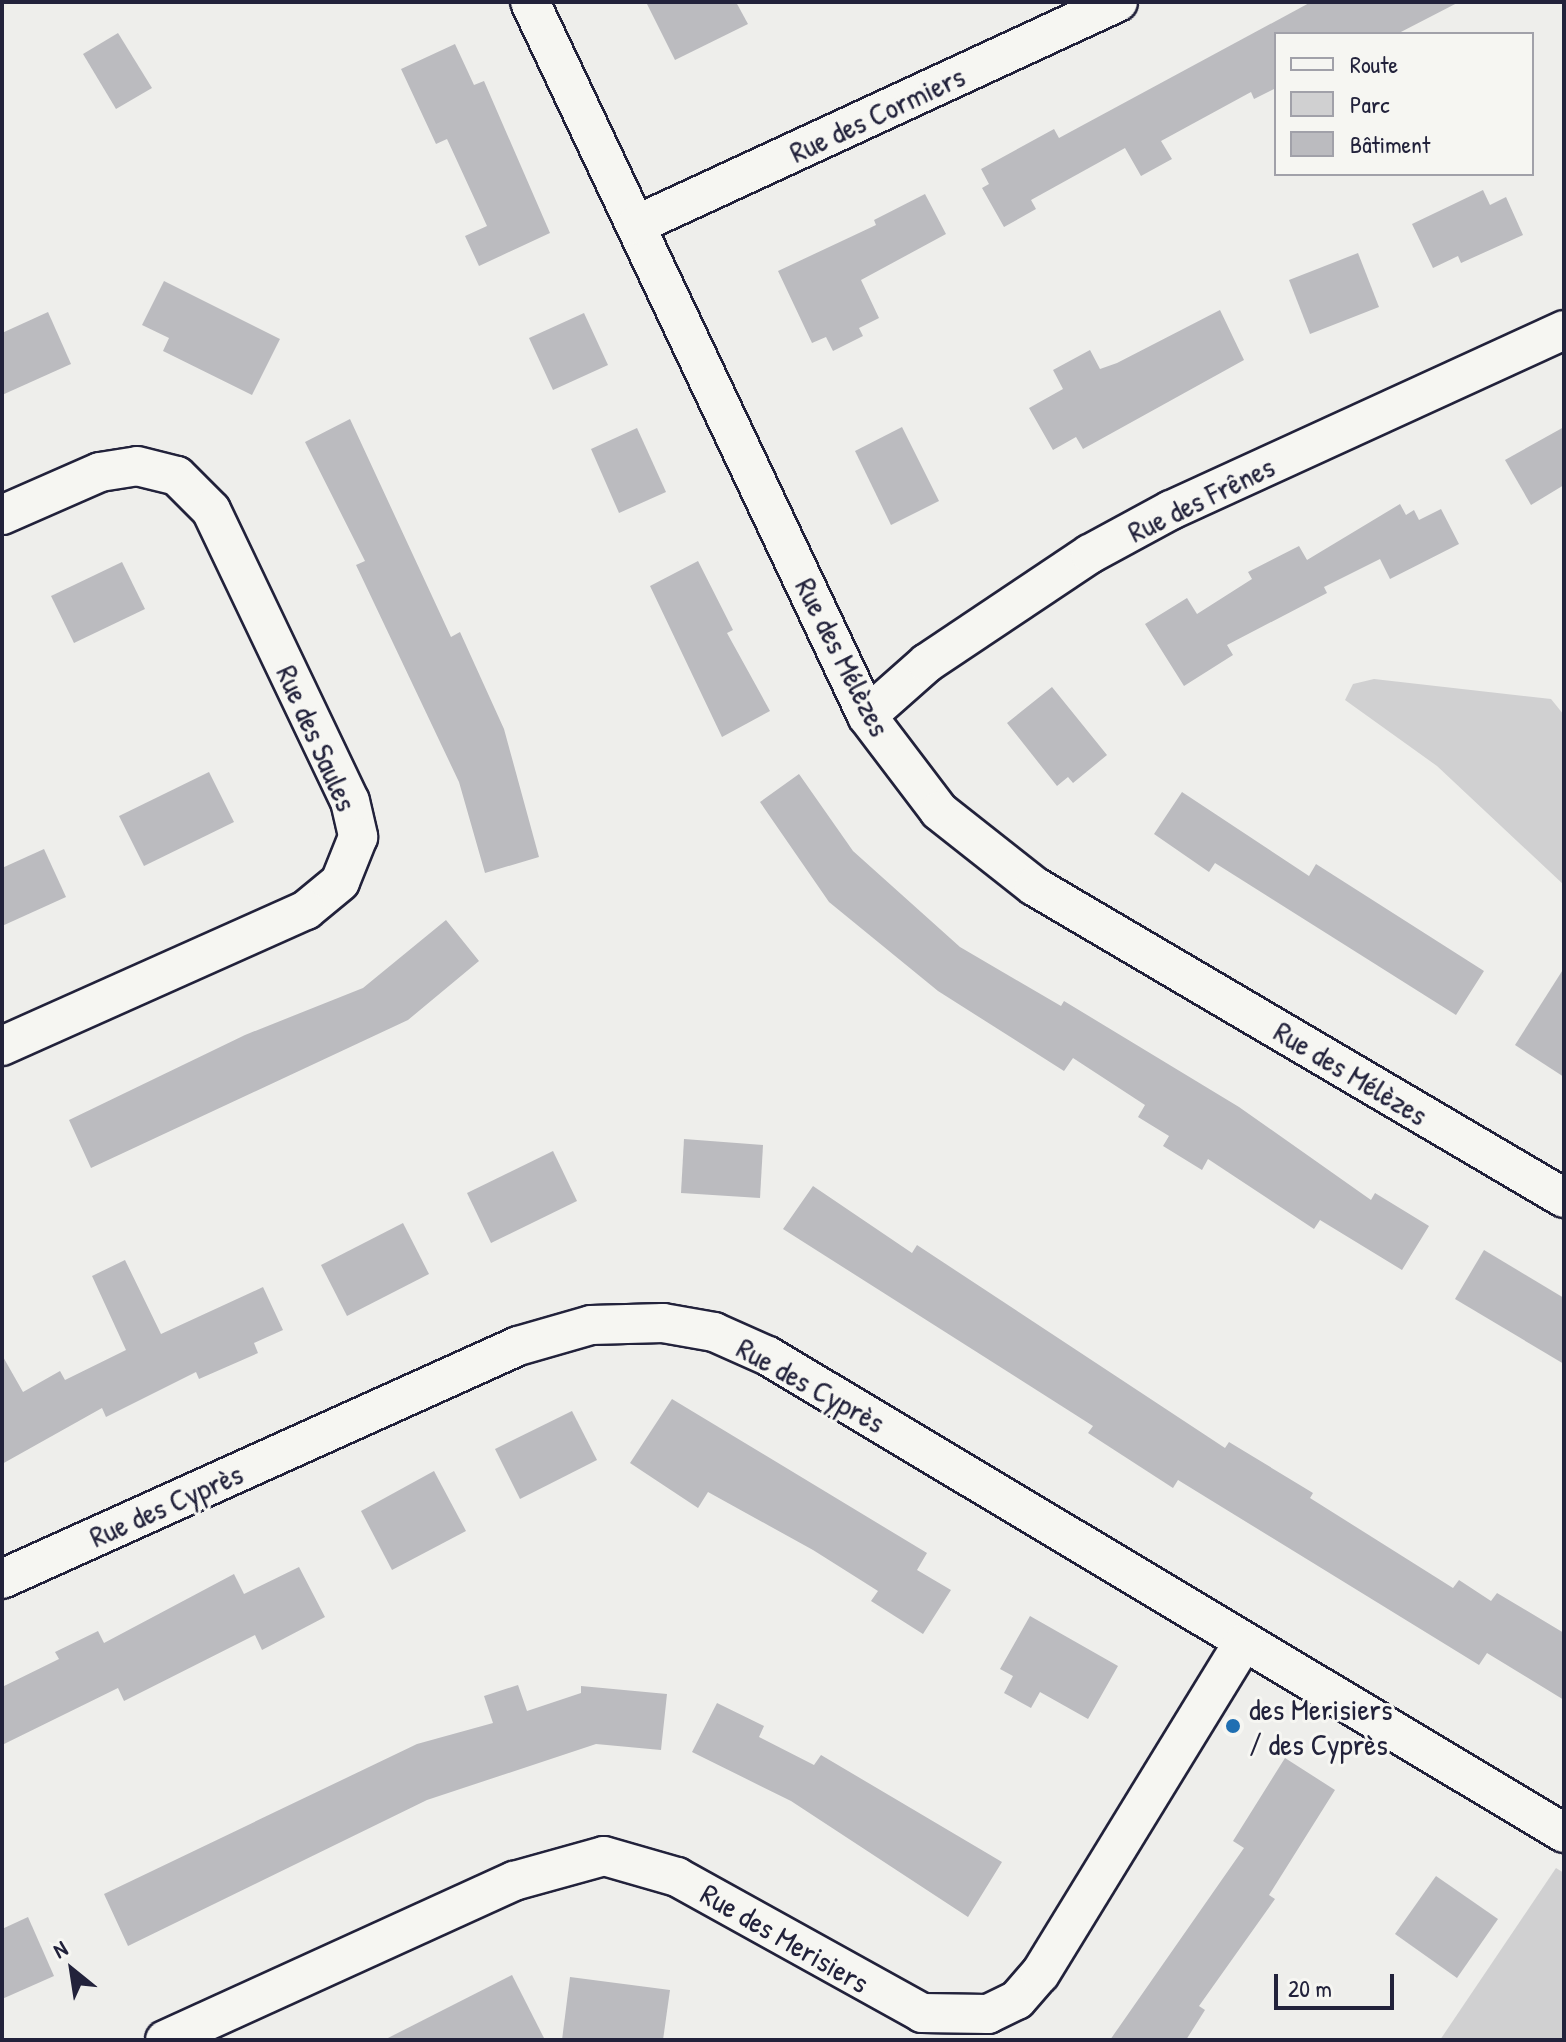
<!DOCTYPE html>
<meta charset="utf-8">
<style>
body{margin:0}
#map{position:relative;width:1566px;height:2042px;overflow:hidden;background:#eeeeeb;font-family:"Patrick Hand",sans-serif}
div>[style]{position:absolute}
.green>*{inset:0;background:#d0d0d1}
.building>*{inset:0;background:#bbbbbf}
.roads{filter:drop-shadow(2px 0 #22223b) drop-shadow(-2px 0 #22223b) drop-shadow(0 2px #22223b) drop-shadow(0 -2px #22223b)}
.street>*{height:38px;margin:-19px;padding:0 19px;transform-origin:19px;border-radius:19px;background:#f6f6f2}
.dots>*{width:22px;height:22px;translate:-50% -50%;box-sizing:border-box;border:4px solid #f6f6f2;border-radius:50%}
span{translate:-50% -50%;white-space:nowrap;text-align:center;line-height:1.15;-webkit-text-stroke:6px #f6f6f2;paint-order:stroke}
.street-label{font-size:30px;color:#22223b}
.poi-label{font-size:30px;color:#22223b}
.left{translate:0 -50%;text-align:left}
.frame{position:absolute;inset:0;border:4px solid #22223b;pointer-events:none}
.legend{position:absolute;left:1274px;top:32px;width:260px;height:144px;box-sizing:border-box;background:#f6f6f2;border:2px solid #a1a1a9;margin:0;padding:10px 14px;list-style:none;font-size:24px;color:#22223b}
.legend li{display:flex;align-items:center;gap:16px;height:40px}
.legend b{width:40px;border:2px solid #a1a1a9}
.north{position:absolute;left:32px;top:1930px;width:80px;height:80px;-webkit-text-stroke:6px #f6f6f2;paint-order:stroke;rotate:330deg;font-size:22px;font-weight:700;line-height:32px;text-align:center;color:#22223b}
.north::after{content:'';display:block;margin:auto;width:28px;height:36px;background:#22223b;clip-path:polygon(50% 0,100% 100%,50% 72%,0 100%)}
.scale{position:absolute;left:1274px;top:1974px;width:120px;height:36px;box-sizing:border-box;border:4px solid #22223b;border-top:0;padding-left:10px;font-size:24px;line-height:28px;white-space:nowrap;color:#22223b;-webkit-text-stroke:6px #f6f6f2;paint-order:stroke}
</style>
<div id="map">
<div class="green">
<div style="clip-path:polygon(1374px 679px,1551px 699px,1564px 715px,1564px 885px,1437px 766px,1345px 700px,1353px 684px)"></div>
<div style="clip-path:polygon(1556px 1868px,1564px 1873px,1564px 2040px,1440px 2040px)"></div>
</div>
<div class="building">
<div style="clip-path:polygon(646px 2px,736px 2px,748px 24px,675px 60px)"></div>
<div style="clip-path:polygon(1311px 2px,1459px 2px,1397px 34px,1276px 34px,1276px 88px,1254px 99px,1251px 92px,1161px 141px,1172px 159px,1141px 176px,1125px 148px,1031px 200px,1036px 209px,1004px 227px,982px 188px,989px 184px,981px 169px,1054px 129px,1059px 138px)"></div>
<div style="clip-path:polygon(118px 33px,152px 88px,116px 109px,83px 54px)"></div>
<div style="clip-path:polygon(455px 44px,474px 85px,484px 81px,550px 233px,479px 266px,465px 236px,487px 226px,447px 139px,436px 144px,401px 69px)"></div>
<div style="clip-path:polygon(1483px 190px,1490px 205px,1506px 197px,1523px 235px,1461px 263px,1458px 256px,1433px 268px,1412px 224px)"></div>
<div style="clip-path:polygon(925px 194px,946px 234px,861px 280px,879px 318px,859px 328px,863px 336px,833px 351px,826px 337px,812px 343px,778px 271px,876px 225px,874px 220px)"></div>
<div style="clip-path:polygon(1358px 253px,1379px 307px,1310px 334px,1289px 280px)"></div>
<div style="clip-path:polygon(164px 281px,280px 339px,252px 395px,163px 351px,169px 338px,142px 325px)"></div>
<div style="clip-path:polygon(1220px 310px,1244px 360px,1083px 449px,1076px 437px,1053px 450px,1029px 408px,1063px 389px,1053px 370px,1090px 350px,1100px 369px,1117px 363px)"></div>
<div style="clip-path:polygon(48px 312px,71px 364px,2px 395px,2px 333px)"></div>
<div style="clip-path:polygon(584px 313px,608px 365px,553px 390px,529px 338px)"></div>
<div style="clip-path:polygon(350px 419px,451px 637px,460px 632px,504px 729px,539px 857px,485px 873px,459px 782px,356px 565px,365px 561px,305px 442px)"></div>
<div style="clip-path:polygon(902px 427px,939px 501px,891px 525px,855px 451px)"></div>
<div style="clip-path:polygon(1564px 427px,1564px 485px,1531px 505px,1505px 460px)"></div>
<div style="clip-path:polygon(637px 428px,666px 492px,619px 513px,591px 449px)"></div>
<div style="clip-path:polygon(1400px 504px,1406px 515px,1414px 510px,1419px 520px,1441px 509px,1459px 544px,1390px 579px,1380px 559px,1324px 587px,1327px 593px,1227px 645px,1233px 655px,1184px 686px,1145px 624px,1187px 598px,1197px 614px,1252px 579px,1248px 572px,1299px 546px,1307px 560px)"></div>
<div style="clip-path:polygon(698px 561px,733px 630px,727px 633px,770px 711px,722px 737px,650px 586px)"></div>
<div style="clip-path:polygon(122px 562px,145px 609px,74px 643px,51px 596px)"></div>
<div style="clip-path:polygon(1052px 687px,1107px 755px,1073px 783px,1068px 777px,1057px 786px,1007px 723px)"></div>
<div style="clip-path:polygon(209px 772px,234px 822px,144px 866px,119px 816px)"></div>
<div style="clip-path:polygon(799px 774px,853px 851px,960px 947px,1061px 1006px,1064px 1001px,1239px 1107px,1371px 1200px,1375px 1193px,1429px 1226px,1402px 1270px,1320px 1220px,1314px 1229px,1208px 1159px,1202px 1170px,1163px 1146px,1169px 1136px,1138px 1117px,1145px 1105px,1073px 1058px,1064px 1071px,938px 991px,829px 902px,760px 802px)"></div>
<div style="clip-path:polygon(1182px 792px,1309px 876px,1316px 864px,1484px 971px,1456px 1015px,1215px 863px,1209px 872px,1154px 834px)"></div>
<div style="clip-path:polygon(44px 849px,66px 897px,2px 926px,2px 868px)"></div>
<div style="clip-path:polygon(446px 920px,479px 961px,408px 1020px,91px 1168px,69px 1120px,245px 1035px,363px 988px)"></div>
<div style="clip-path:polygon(1564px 968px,1564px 1077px,1515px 1045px)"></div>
<div style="clip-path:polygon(684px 1139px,763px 1145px,760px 1198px,681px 1193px)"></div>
<div style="clip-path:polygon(553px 1151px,577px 1201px,491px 1243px,467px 1193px)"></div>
<div style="clip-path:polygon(813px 1186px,912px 1253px,917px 1245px,1225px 1448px,1229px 1442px,1313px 1493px,1310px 1498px,1453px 1588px,1459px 1580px,1491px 1601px,1497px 1593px,1564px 1633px,1564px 1700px,1487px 1653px,1479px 1665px,1178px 1480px,1173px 1488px,1088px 1433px,1093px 1426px,783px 1229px)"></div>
<div style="clip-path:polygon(403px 1223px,429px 1274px,347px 1316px,321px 1265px)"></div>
<div style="clip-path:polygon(1484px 1250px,1564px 1298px,1564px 1364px,1455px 1299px)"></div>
<div style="clip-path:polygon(125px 1260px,161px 1334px,263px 1287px,283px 1330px,254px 1343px,258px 1353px,199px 1379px,196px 1372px,106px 1417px,102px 1408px,2px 1464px,2px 1355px,23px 1392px,60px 1371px,65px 1380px,126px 1350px,92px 1276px)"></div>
<div style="clip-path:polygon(672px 1399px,927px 1553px,917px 1570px,951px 1590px,923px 1634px,871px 1601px,878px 1591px,813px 1550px,708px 1492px,698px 1508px,630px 1463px)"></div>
<div style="clip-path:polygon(572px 1411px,597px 1460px,520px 1499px,495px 1449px)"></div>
<div style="clip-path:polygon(434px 1471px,466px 1531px,392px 1570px,361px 1511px)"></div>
<div style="clip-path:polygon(299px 1567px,325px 1617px,262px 1650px,255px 1635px,124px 1701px,118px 1688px,2px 1745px,2px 1687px,59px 1659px,55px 1652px,98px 1631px,104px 1643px,234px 1574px,244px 1594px)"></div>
<div style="clip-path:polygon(1030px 1616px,1118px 1666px,1088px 1719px,1040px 1692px,1031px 1708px,1004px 1693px,1013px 1676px,1000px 1669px)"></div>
<div style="clip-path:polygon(518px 1685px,527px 1711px,581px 1693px,581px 1686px,667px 1694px,661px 1750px,596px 1744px,427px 1800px,128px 1946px,104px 1894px,417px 1744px,493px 1723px,484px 1696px)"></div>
<div style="clip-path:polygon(717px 1703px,764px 1726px,759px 1737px,814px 1765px,821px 1755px,1002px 1862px,968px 1917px,791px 1801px,692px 1752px)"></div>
<div style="clip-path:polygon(1285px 1758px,1335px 1790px,1269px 1895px,1275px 1899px,1199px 2006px,1205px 2010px,1186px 2040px,1110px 2040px,1244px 1848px,1233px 1841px)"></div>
<div style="clip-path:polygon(1436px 1876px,1498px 1919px,1457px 1978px,1395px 1934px)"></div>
<div style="clip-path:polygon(28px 1917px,54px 1976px,2px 1999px,2px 1929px)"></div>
<div style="clip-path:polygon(512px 1975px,545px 2040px,384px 2040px)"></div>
<div style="clip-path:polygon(570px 1977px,670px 1990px,663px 2040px,562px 2040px)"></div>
</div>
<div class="roads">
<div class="street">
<div style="left:530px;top:2px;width:790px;rotate:64.73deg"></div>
<div style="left:867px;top:716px;width:119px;rotate:52.8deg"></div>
<div style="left:939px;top:811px;width:121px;rotate:38.3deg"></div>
<div style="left:1034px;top:886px;width:615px;rotate:30.48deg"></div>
<div style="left:636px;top:225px;width:531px;rotate:-24.83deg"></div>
<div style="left:2px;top:515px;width:107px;rotate:-23.7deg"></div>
<div style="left:100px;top:472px;width:37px;rotate:-9deg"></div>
<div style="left:137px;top:466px;width:41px;rotate:14deg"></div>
<div style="left:177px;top:476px;width:48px;rotate:45deg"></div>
<div style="left:211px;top:510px;width:322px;rotate:64.5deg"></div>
<div style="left:350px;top:801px;width:37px;rotate:77deg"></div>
<div style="left:358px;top:837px;width:48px;rotate:111.8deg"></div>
<div style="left:340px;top:882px;width:44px;rotate:140.5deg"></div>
<div style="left:306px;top:910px;width:333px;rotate:155.9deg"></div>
<div style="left:867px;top:716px;width:80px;rotate:-41.5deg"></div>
<div style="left:927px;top:663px;width:196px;rotate:-33.8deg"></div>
<div style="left:1090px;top:554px;width:92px;rotate:-28.5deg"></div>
<div style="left:1171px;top:510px;width:432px;rotate:-24.6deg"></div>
<div style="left:2px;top:1579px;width:566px;rotate:-24.3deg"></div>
<div style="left:518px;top:1346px;width:76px;rotate:-16deg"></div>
<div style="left:591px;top:1325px;width:72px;rotate:-1.6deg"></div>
<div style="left:663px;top:1323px;width:52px;rotate:10deg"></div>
<div style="left:714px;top:1332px;width:59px;rotate:24deg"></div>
<div style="left:768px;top:1356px;width:928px;rotate:30.93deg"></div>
<div style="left:165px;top:2040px;width:384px;rotate:-24.5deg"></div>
<div style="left:514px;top:1881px;width:93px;rotate:-15.5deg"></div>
<div style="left:604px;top:1856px;width:76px;rotate:16deg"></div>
<div style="left:677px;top:1877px;width:280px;rotate:29deg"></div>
<div style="left:922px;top:2013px;width:66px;rotate:0.9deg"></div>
<div style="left:988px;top:2014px;width:32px;rotate:-26deg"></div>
<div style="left:1017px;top:2000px;width:35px;rotate:-49deg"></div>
<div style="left:1040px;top:1974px;width:388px;rotate:-58.5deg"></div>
</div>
</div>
<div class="dots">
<div style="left:1233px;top:1726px;background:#1f6fb2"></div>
</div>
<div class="street-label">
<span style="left:877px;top:114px;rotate:-25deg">Rue des Cormiers</span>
<span style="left:1201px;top:499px;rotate:-26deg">Rue des Frênes</span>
<span style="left:843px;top:657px;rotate:63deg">Rue des Mélèzes</span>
<span style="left:317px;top:738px;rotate:66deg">Rue des Saules</span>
<span style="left:1351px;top:1073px;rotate:31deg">Rue des Mélèzes</span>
<span style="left:811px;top:1385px;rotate:29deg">Rue des Cyprès</span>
<span style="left:166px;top:1505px;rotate:-24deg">Rue des Cyprès</span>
<span style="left:785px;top:1938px;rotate:30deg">Rue des Merisiers</span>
</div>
<div class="poi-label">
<span class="left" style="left:1249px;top:1726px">des Merisiers<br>/ des Cyprès</span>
</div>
<div class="frame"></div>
<ul class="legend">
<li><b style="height:10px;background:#f6f6f2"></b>Route</li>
<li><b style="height:22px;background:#d0d0d1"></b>Parc</li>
<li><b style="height:22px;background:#bbbbbf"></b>Bâtiment</li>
</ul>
<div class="north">N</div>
<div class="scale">20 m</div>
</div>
